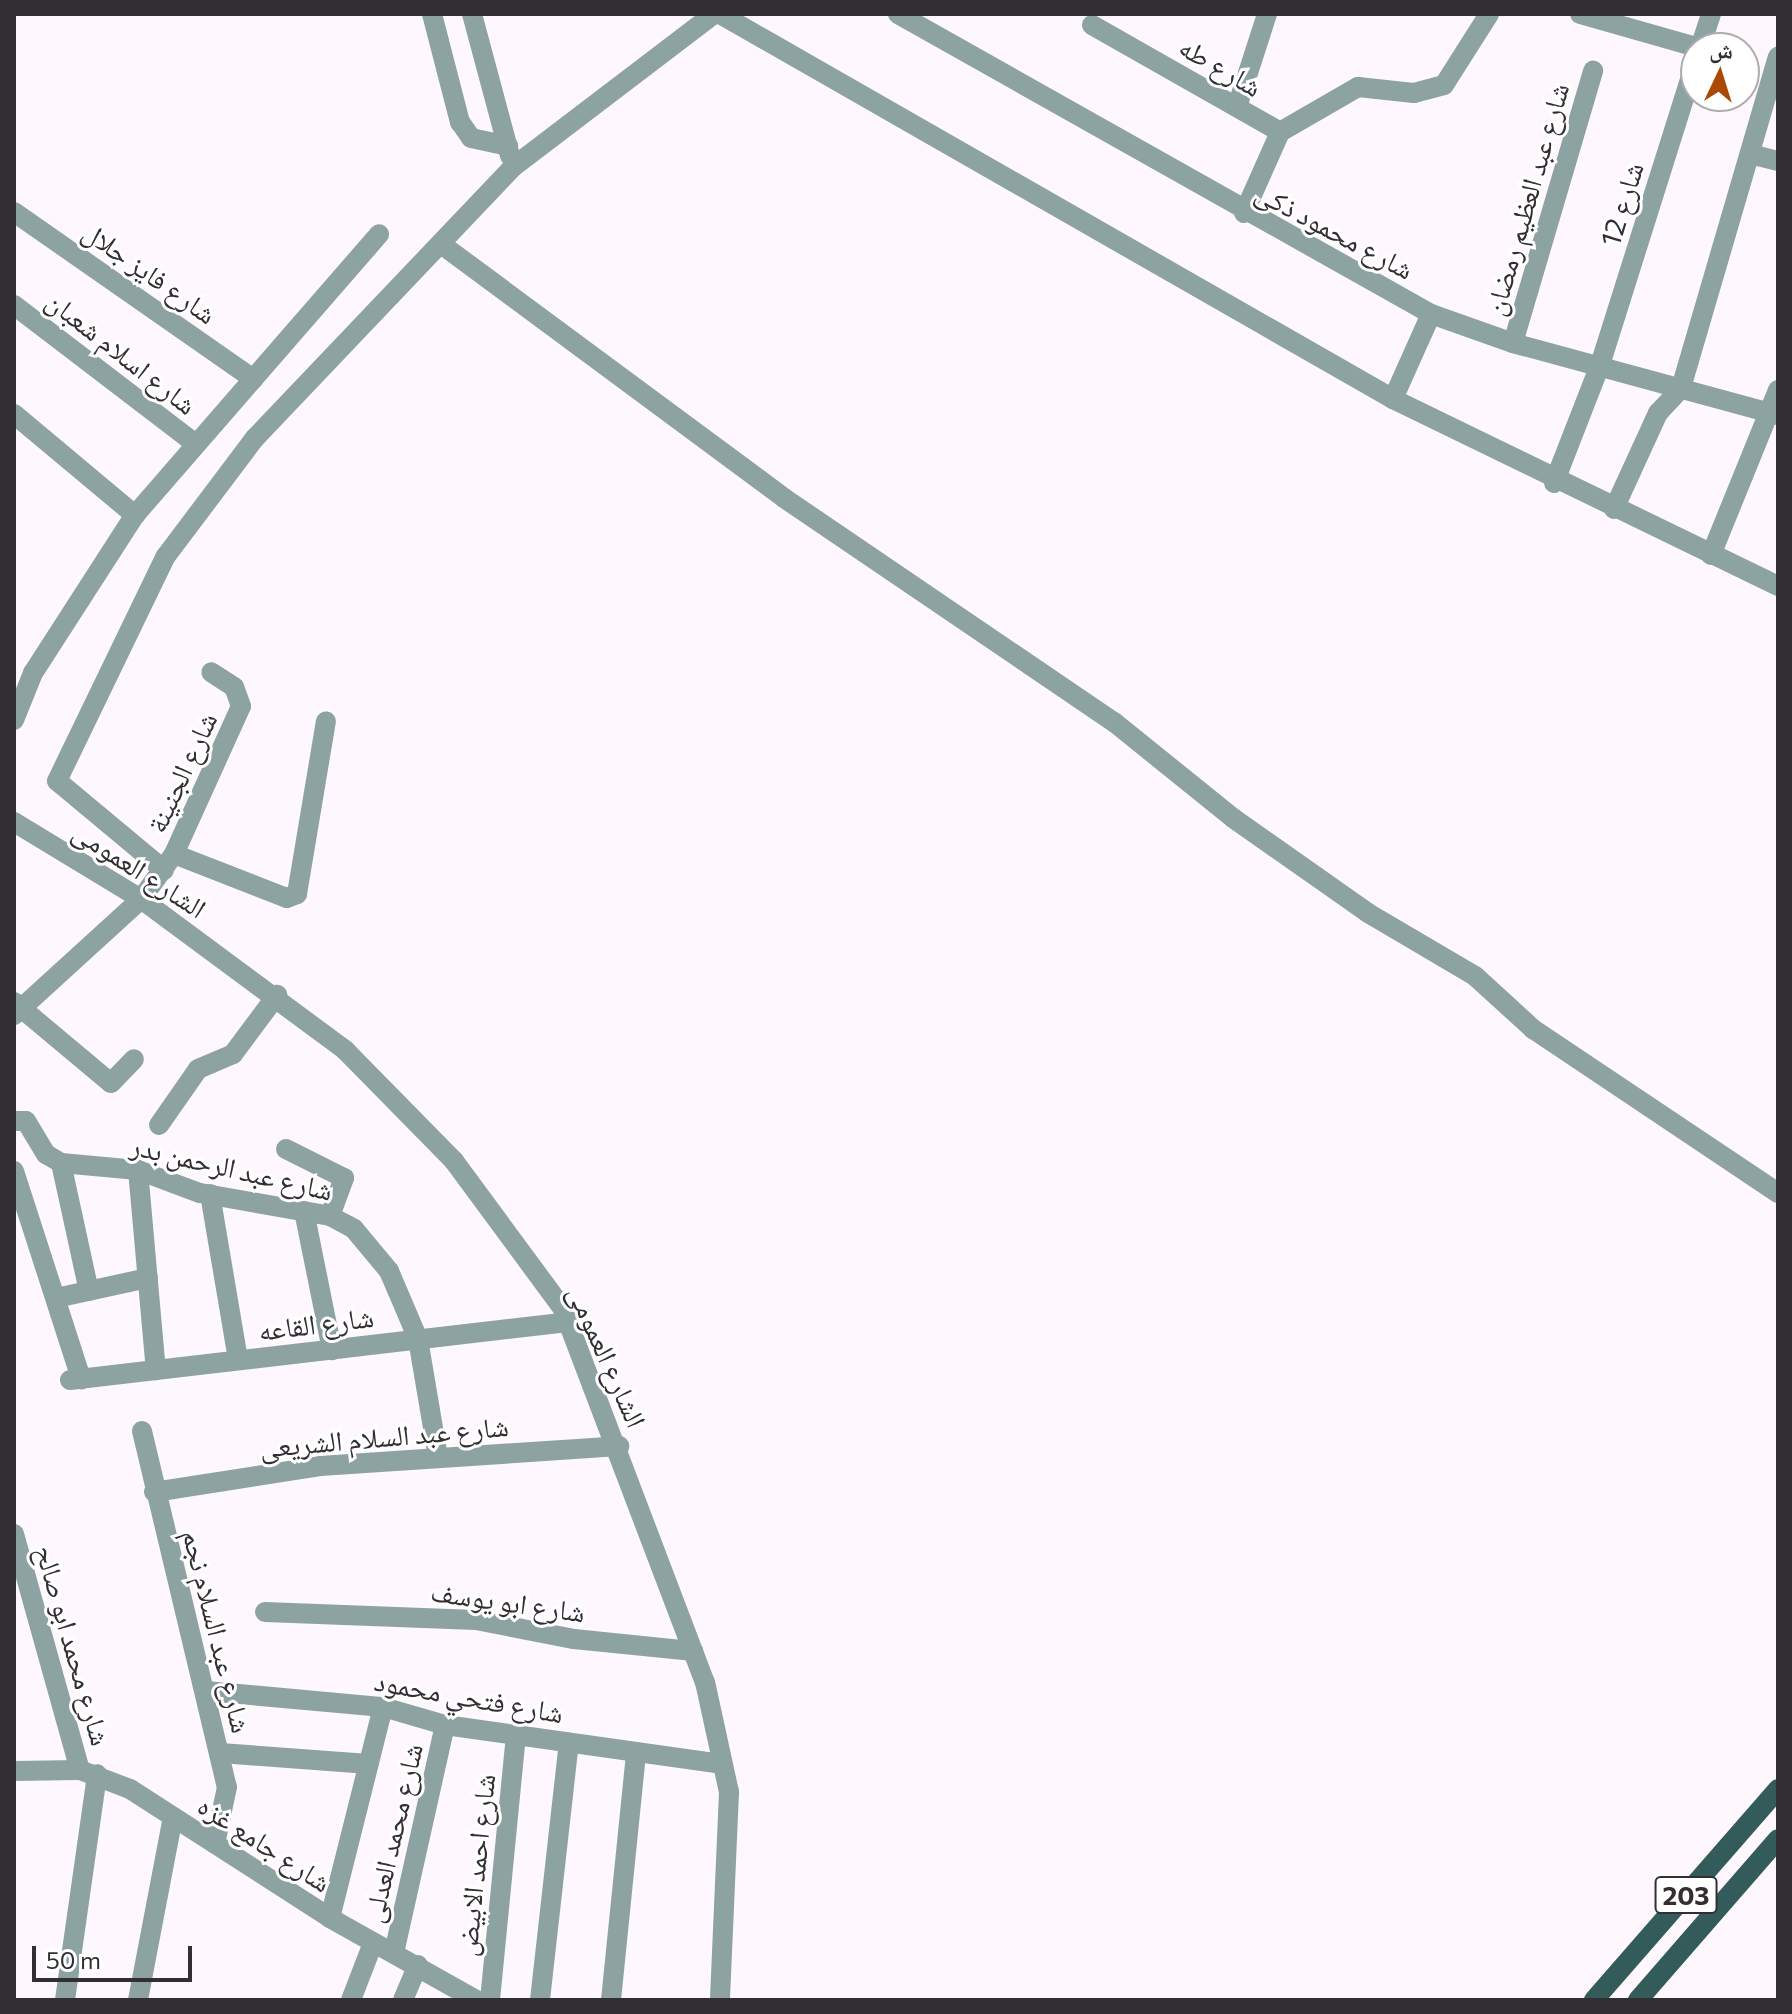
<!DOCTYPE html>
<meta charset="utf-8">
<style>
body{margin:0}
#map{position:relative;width:1792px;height:2014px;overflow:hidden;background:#fef8fe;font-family:Commissioner,"Noto Naskh Arabic",sans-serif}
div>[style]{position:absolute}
.minor>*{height:20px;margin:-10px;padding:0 10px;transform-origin:10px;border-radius:10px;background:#8da3a2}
.major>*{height:20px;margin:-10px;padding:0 10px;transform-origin:10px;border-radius:10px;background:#325b5a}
span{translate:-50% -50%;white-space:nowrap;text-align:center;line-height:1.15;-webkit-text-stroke:6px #fff;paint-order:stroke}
.shield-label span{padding:2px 6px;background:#fff;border:2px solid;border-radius:6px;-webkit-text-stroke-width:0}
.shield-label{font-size:26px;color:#322e32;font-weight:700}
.street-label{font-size:28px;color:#322e32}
.frame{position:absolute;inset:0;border:16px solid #322e32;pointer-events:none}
.north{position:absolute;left:1680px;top:32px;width:80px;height:80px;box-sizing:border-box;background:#fff;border:2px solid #adabad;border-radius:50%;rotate:4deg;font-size:22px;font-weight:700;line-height:32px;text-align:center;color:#322e32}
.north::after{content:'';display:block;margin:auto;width:28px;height:36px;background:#aa4902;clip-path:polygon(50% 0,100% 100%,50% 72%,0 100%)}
.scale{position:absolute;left:32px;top:1946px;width:160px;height:36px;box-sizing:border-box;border:4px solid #322e32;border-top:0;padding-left:10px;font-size:24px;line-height:28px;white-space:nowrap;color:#322e32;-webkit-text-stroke:6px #fff;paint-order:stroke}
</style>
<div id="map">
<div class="minor">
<div style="left:432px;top:14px;width:112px;rotate:75.5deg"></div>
<div style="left:460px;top:122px;width:19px;rotate:55deg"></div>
<div style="left:471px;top:138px;width:38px;rotate:12deg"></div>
<div style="left:472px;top:14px;width:147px;rotate:75deg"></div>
<div style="left:720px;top:14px;width:775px;rotate:29.77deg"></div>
<div style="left:1393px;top:399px;width:428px;rotate:25.9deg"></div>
<div style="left:898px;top:14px;width:612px;rotate:29.37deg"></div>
<div style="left:1431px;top:314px;width:87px;rotate:19.5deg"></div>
<div style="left:1513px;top:343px;width:275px;rotate:15.2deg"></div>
<div style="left:1580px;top:14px;width:125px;rotate:15.8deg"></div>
<div style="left:1092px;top:25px;width:216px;rotate:29.6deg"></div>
<div style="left:1700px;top:48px;width:36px;rotate:-72deg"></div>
<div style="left:1237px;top:107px;width:98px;rotate:-72.1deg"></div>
<div style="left:1750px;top:154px;width:29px;rotate:14deg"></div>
<div style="left:14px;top:212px;width:292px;rotate:34.9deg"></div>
<div style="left:1244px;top:213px;width:89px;rotate:-66deg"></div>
<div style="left:1280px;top:132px;width:90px;rotate:-30deg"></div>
<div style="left:1358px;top:87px;width:56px;rotate:6.1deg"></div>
<div style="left:1414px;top:93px;width:31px;rotate:-15deg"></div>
<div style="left:1444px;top:85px;width:84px;rotate:-57.6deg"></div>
<div style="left:441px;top:244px;width:427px;rotate:36.5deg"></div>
<div style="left:784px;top:498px;width:399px;rotate:34.2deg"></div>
<div style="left:1114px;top:722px;width:153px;rotate:38.9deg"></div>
<div style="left:1233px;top:818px;width:165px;rotate:35.1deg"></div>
<div style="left:1368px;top:913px;width:124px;rotate:30.5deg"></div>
<div style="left:1475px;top:976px;width:79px;rotate:42.4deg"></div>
<div style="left:1533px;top:1029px;width:295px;rotate:33.8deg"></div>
<div style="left:14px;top:305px;width:229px;rotate:37.4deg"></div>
<div style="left:1513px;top:343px;width:284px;rotate:-73.6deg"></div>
<div style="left:1393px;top:399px;width:93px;rotate:-65.9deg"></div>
<div style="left:14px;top:414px;width:158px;rotate:39.9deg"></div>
<div style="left:1554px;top:483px;width:127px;rotate:-68.7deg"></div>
<div style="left:1600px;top:365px;width:320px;rotate:-72.5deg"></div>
<div style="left:1614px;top:509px;width:106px;rotate:-65.4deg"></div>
<div style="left:1658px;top:413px;width:34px;rotate:-47deg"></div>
<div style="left:1681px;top:388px;width:345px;rotate:-73.7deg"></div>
<div style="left:1711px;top:555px;width:178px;rotate:-67.9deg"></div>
<div style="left:14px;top:720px;width:51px;rotate:-68deg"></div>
<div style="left:33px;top:673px;width:188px;rotate:-57.2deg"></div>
<div style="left:135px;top:515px;width:372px;rotate:-49deg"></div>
<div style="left:14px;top:822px;width:149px;rotate:31.2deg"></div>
<div style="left:141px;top:899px;width:254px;rotate:36.5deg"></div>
<div style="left:345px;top:1050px;width:156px;rotate:45.5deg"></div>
<div style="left:454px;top:1161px;width:184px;rotate:53.6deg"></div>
<div style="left:563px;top:1309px;width:399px;rotate:69.2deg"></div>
<div style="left:705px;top:1682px;width:113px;rotate:77.7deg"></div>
<div style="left:729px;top:1792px;width:208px;rotate:92.5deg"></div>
<div style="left:174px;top:854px;width:121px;rotate:21.3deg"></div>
<div style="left:287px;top:898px;width:11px;rotate:-22deg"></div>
<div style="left:297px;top:894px;width:175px;rotate:-80.5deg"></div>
<div style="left:164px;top:870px;width:139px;rotate:-140.2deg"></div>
<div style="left:57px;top:781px;width:250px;rotate:-64.2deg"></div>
<div style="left:166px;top:556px;width:148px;rotate:-53deg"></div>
<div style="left:255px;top:438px;width:374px;rotate:-46.4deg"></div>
<div style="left:513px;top:167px;width:253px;rotate:-37.3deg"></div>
<div style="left:14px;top:1002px;width:126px;rotate:39.9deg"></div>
<div style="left:111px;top:1083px;width:33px;rotate:-46deg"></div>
<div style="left:14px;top:1015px;width:172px;rotate:-42.4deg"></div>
<div style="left:141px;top:899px;width:56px;rotate:-53.7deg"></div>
<div style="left:174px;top:854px;width:162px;rotate:-65.6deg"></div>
<div style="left:241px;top:706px;width:20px;rotate:-110deg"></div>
<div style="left:234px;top:687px;width:27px;rotate:-147deg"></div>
<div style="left:14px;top:1121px;width:12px"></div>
<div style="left:26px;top:1121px;width:39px;rotate:59deg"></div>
<div style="left:46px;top:1154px;width:17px;rotate:31deg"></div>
<div style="left:61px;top:1163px;width:77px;rotate:5.2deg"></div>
<div style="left:138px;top:1170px;width:66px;rotate:20.4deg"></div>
<div style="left:200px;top:1193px;width:132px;rotate:10deg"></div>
<div style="left:330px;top:1216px;width:27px;rotate:28deg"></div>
<div style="left:354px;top:1229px;width:55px;rotate:50.2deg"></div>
<div style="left:389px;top:1271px;width:74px;rotate:66.9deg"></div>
<div style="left:418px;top:1339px;width:120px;rotate:80.4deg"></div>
<div style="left:159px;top:1125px;width:68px;rotate:-55.1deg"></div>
<div style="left:198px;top:1069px;width:38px;rotate:-23deg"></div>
<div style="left:233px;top:1054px;width:74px;rotate:-53.3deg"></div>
<div style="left:286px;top:1149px;width:65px;rotate:26.6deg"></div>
<div style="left:344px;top:1178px;width:40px;rotate:110.2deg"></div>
<div style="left:61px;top:1163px;width:131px;rotate:77.7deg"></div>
<div style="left:138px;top:1170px;width:201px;rotate:84.9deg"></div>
<div style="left:14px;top:1171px;width:219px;rotate:72.1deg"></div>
<div style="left:210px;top:1194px;width:168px;rotate:80.4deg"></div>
<div style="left:304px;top:1211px;width:142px;rotate:78.6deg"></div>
<div style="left:56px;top:1298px;width:94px;rotate:-12.3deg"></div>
<div style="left:70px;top:1380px;width:501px;rotate:-6.64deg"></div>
<div style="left:142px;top:1431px;width:366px;rotate:76.6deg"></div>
<div style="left:227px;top:1787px;width:58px;rotate:101.9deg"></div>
<div style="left:154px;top:1492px;width:168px;rotate:-8.9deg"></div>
<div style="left:320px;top:1466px;width:300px;rotate:-3.8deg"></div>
<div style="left:14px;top:1534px;width:245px;rotate:74.4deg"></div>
<div style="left:265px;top:1612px;width:211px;rotate:2.2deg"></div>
<div style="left:476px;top:1620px;width:100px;rotate:11deg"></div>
<div style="left:574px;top:1639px;width:120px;rotate:5.8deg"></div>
<div style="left:206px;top:1691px;width:178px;rotate:5.2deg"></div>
<div style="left:383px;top:1707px;width:65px;rotate:16.2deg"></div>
<div style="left:445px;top:1725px;width:279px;rotate:8deg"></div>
<div style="left:220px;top:1753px;width:149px;rotate:4.2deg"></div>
<div style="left:14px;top:1771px;width:66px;rotate:-0.9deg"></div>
<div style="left:80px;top:1770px;width:53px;rotate:20.8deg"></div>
<div style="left:130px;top:1789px;width:238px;rotate:32.8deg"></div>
<div style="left:330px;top:1918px;width:167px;rotate:29.3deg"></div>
<div style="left:330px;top:1918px;width:218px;rotate:-75.9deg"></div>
<div style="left:394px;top:1953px;width:234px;rotate:-77.4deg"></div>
<div style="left:65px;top:2000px;width:228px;rotate:-81.9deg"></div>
<div style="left:138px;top:2000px;width:186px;rotate:-79.2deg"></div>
<div style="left:351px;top:2000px;width:61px;rotate:-68.9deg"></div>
<div style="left:403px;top:2000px;width:38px;rotate:-67deg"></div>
<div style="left:490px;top:2000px;width:266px;rotate:-84.4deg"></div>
<div style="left:540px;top:2000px;width:259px;rotate:-83.6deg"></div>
<div style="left:611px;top:2000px;width:249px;rotate:-84.2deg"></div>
</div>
<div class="major">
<div style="left:1594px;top:2000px;width:280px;rotate:-48.9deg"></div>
<div style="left:1638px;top:2000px;width:213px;rotate:-49deg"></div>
</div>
<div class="shield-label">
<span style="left:1686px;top:1895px">203</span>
</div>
<div class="street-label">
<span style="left:1221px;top:66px;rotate:30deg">شارع طه</span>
<span style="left:1526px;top:199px;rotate:-74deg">شارع عبد العظيم رمضان</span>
<span style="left:1621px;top:204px;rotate:-73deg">شارع 12</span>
<span style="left:1335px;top:230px;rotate:28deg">شارع محمود ذكى</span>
<span style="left:150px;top:272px;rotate:35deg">شارع فايز جلال</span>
<span style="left:122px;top:352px;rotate:38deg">شارع اسلام شعبان</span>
<span style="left:181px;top:772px;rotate:-65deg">شارع الجنينة</span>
<span style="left:140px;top:869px;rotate:33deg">الشارع العمومى</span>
<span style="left:232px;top:1167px;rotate:13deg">شارع عبد الرحمن بدر</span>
<span style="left:316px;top:1323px;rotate:-7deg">شارع القاعه</span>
<span style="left:608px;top:1356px;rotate:66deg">الشارع العمومى</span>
<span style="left:384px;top:1436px;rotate:-5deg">شارع عبد السلام الشريعى</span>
<span style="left:508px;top:1601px;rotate:8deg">شارع ابو يوسف</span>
<span style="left:218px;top:1631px;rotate:76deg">شارع عبد السلام نجم</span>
<span style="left:74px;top:1645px;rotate:74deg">شارع محمد ابو صالح</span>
<span style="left:469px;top:1696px;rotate:10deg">شارع فتحي محمود</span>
<span style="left:392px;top:1833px;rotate:-77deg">شارع محمد العدلى</span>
<span style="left:265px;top:1843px;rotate:33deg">شارع جامع غزه</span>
<span style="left:475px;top:1865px;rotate:-84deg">شارع احمد الابيض</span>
</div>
<div class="frame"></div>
<div class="north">ش</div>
<div class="scale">50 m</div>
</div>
